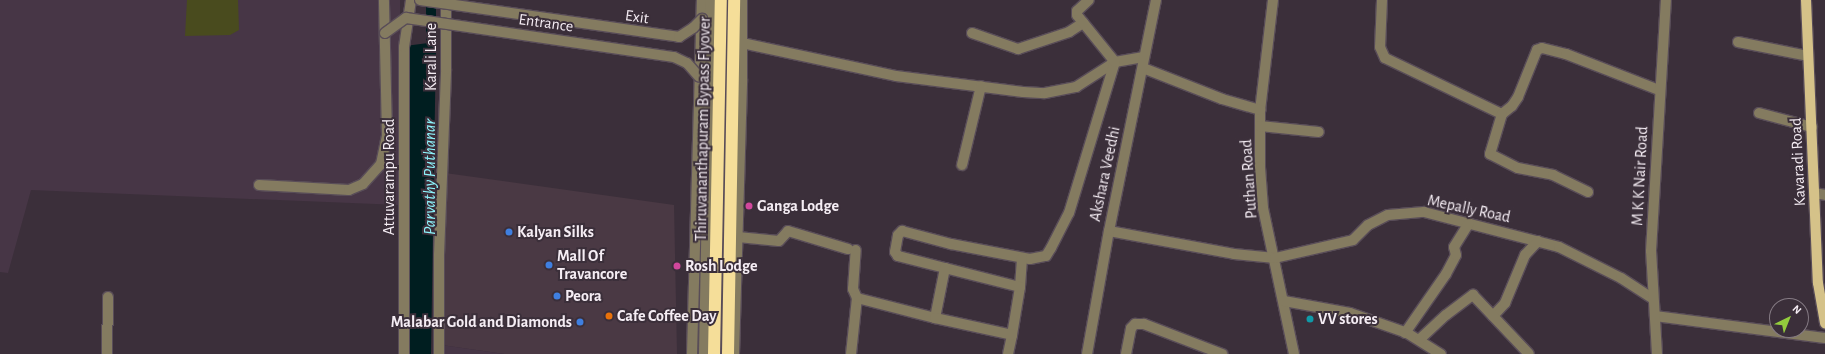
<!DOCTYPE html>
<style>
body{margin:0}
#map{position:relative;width:1825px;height:354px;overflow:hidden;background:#3b2f3a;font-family:"Alegreya Sans",sans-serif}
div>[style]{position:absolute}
.commercial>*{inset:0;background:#4a3944}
.built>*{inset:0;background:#473646}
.green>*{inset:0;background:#494b1e}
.water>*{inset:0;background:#001e20}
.canal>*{height:10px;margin:-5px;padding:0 5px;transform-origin:5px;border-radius:5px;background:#001e20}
.roads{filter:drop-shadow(1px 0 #594d58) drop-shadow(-1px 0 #594d58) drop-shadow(0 1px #594d58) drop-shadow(0 -1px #594d58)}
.minor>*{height:10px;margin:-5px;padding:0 5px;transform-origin:5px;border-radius:5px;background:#847b60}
.major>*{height:10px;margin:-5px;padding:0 5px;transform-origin:5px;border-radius:5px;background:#d5c289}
.highway>*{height:12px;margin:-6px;padding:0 6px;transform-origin:6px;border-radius:6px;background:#f5de99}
.bridges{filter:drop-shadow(1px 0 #594d58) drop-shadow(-1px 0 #594d58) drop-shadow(0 1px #594d58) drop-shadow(0 -1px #594d58)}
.minor-bridge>*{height:10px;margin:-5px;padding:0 5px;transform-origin:5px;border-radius:5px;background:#847b60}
.dots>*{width:11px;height:11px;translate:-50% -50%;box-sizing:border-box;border:2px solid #3b2f3a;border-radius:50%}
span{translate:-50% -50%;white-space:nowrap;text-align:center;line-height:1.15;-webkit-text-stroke:4px #3b2f3a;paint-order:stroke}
.street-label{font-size:16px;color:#f5edf4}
.poi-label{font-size:16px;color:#f5edf4;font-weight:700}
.left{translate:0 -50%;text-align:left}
.right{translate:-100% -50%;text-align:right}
.water-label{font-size:17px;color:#8ef5fd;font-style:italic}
.north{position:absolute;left:1769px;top:298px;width:40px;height:40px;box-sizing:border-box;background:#3b2f3a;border:1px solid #857b84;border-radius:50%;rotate:43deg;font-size:11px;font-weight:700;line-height:16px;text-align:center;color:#f5edf4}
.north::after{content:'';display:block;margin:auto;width:14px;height:18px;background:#93cc3d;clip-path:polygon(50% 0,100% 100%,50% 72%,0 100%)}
</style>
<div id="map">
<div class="commercial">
<div style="clip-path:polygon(445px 173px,674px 205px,677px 354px,504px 354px,441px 345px)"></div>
</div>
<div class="built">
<div style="clip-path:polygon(0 0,400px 0,400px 205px,31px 190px,8px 273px,0 272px)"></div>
<div style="clip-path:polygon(441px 345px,504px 354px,441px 354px)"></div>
</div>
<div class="green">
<div style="clip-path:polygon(187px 0,238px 0,239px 30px,230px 35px,185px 36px)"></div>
</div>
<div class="water">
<div style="clip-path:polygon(436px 42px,431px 354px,409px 354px,405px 46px)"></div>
</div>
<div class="canal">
<div style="left:431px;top:56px;width:56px;rotate:-90deg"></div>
</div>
<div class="roads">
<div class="minor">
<div style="left:1273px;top:0;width:111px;rotate:96.7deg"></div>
<div style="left:1260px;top:110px;width:57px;rotate:90deg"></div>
<div style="left:1260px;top:167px;width:41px;rotate:85.8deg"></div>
<div style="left:1263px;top:208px;width:149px;rotate:78deg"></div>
<div style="left:1382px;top:0;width:47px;rotate:92.4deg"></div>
<div style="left:1380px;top:47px;width:12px;rotate:66deg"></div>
<div style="left:1385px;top:58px;width:130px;rotate:25.6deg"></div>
<div style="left:1502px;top:114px;width:13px;rotate:-39deg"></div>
<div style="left:1512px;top:106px;width:11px;rotate:-56deg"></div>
<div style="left:1518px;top:97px;width:51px;rotate:-68deg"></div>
<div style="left:1537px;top:50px;width:5px;rotate:-22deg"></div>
<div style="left:1542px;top:48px;width:25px;rotate:14deg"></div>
<div style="left:1566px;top:54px;width:100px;rotate:21.2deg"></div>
<div style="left:972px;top:33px;width:49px;rotate:19.2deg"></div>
<div style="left:1018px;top:49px;width:54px;rotate:-18.4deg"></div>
<div style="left:1069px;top:32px;width:17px;rotate:-33deg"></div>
<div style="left:1738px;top:42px;width:71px;rotate:11.3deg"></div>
<div style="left:742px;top:43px;width:157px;rotate:12.1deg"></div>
<div style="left:896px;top:76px;width:128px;rotate:7.2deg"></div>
<div style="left:1023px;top:92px;width:22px;rotate:3deg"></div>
<div style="left:1045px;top:93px;width:32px;rotate:-11deg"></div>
<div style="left:1076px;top:87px;width:46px;rotate:-32.7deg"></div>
<div style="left:1115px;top:62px;width:29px;rotate:-10deg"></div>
<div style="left:1143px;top:68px;width:85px;rotate:21.4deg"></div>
<div style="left:1222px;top:99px;width:40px;rotate:16deg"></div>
<div style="left:1759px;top:113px;width:55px;rotate:14.8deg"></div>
<div style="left:1502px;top:114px;width:42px;rotate:106.7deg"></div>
<div style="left:1490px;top:154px;width:31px;rotate:27deg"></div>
<div style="left:1518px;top:168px;width:36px;rotate:11deg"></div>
<div style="left:1553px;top:175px;width:39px;rotate:26deg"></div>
<div style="left:1260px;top:126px;width:59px;rotate:5.8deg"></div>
<div style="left:962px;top:165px;width:81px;rotate:-76.5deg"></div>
<div style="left:259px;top:185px;width:90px;rotate:3.2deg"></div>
<div style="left:349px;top:190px;width:15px;rotate:-23deg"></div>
<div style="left:363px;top:184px;width:27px;rotate:-48deg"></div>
<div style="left:381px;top:164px;width:30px;rotate:-78deg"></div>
<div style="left:387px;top:135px;width:135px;rotate:-91.3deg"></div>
<div style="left:1815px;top:193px;width:10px;rotate:11deg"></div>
<div style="left:1109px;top:231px;width:127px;rotate:10.4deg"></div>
<div style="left:1234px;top:254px;width:41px;rotate:5.6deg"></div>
<div style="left:1275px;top:258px;width:80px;rotate:-13deg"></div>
<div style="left:1353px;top:240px;width:21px;rotate:-45deg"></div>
<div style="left:1368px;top:225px;width:22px;rotate:-27deg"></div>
<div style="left:1388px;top:215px;width:36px;rotate:-5deg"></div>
<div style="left:1424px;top:212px;width:139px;rotate:14.5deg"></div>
<div style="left:1559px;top:247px;width:69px;rotate:26.6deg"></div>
<div style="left:1621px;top:278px;width:37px;rotate:33deg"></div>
<div style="left:738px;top:237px;width:41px;rotate:5.6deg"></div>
<div style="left:779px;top:241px;width:13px;rotate:-48deg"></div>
<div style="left:788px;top:231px;width:63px;rotate:16.7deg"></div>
<div style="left:945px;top:268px;width:49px;rotate:-165.7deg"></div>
<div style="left:898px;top:256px;width:5px;rotate:-127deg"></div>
<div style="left:895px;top:252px;width:17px;rotate:-80deg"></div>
<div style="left:898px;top:235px;width:6px;rotate:-45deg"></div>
<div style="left:902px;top:231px;width:51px;rotate:14.9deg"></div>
<div style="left:951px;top:244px;width:80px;rotate:10.8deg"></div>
<div style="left:1030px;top:259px;width:16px;rotate:-11deg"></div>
<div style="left:1046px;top:256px;width:9px;rotate:-58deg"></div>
<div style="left:1051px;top:248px;width:39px;rotate:-63deg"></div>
<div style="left:1069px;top:213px;width:158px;rotate:-73.1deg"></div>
<div style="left:1115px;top:62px;width:60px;rotate:-129deg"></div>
<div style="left:1077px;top:15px;width:4px;rotate:-90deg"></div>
<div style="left:1077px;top:11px;width:16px;rotate:-43deg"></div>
<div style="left:1020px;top:287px;width:29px;rotate:-86deg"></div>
<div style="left:857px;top:298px;width:81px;rotate:14.4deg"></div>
<div style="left:1284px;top:301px;width:67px;rotate:10.3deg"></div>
<div style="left:1350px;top:313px;width:60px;rotate:19.3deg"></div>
<div style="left:1407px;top:333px;width:40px;rotate:32deg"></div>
<div style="left:1493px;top:316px;width:18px;rotate:-47deg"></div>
<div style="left:1505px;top:303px;width:52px;rotate:-67.4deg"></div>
<div style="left:1525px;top:255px;width:19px;rotate:-47deg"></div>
<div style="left:1655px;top:316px;width:171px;rotate:7.4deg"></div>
<div style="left:1405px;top:333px;width:72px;rotate:-55.2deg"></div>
<div style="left:1446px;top:274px;width:21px;rotate:-62deg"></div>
<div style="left:1456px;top:255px;width:8px;rotate:-104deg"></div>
<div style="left:1454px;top:247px;width:28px;rotate:-58deg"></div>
<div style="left:1420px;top:339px;width:35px;rotate:-43deg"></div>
<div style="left:1446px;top:315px;width:34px;rotate:-37deg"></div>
<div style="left:1473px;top:295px;width:81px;rotate:46.5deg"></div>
<div style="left:107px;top:354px;width:57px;rotate:-89deg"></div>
<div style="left:404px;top:354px;width:307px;rotate:-90deg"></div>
<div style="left:404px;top:47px;width:48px;rotate:-81.5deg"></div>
<div style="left:439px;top:354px;width:99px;rotate:-90deg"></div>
<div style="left:439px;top:255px;width:186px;rotate:-87.8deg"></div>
<div style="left:446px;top:69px;width:69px;rotate:-90deg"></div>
<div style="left:692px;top:354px;width:354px;rotate:-88.4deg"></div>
<div style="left:704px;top:354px;width:354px;rotate:-88.9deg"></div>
<div style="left:734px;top:354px;width:275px;rotate:-88.3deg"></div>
<div style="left:742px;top:79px;width:79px;rotate:-90deg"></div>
<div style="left:851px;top:354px;width:56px;rotate:-83.9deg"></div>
<div style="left:857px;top:298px;width:10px;rotate:-114deg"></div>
<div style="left:853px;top:289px;width:39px;rotate:-86deg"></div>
<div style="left:1008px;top:354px;width:19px;rotate:-78deg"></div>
<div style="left:1012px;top:335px;width:49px;rotate:-80.5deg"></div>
<div style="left:1020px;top:287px;width:77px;rotate:-165.8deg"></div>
<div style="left:945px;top:268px;width:51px;rotate:101.3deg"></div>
<div style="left:935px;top:318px;width:79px;rotate:12.4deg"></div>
<div style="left:1087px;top:354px;width:125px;rotate:-79.9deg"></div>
<div style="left:1109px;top:231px;width:236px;rotate:-78.5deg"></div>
<div style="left:1126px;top:354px;width:26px;rotate:-79deg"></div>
<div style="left:1131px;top:328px;width:6px;rotate:-45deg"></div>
<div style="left:1135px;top:324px;width:9px"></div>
<div style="left:1144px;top:324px;width:84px;rotate:21deg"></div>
<div style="left:1657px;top:354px;width:103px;rotate:-93.3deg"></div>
<div style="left:1651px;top:251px;width:251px;rotate:-86.6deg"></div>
</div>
<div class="major">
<div style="left:1806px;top:0;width:283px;rotate:87.6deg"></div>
<div style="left:1818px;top:283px;width:41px;rotate:80.1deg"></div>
</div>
<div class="highway">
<div style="left:714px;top:354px;width:354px;rotate:-88.9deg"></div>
<div style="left:728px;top:354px;width:354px;rotate:-89deg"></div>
</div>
</div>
<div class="bridges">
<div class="minor-bridge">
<div style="left:420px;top:0;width:262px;rotate:8.1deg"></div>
<div style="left:679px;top:37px;width:17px;rotate:-33deg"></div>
<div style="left:693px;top:28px;width:13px;rotate:-45deg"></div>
<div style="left:385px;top:33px;width:26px;rotate:-36deg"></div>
<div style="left:406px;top:18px;width:271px;rotate:8.3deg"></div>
<div style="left:674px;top:57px;width:14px;rotate:25deg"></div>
<div style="left:687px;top:63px;width:18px;rotate:49deg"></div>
</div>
</div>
<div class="dots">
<div style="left:749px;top:206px;background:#d1479c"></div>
<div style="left:509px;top:232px;background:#3f7fe0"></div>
<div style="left:549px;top:265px;background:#3f7fe0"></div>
<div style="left:677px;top:266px;background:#d1479c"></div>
<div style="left:557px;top:296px;background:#3f7fe0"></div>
<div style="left:609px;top:316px;background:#e8710a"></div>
<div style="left:1310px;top:319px;background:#0f9aa8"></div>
<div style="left:580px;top:322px;background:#3f7fe0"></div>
</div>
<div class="street-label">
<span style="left:637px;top:17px;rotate:8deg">Exit</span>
<span style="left:546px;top:23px;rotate:8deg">Entrance</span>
<span style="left:431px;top:57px;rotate:-90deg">Karali Lane</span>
<span style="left:703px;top:129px;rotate:-89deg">Thiruvananthapuram Bypass Flyover</span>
<span style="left:1798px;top:162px;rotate:-93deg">Kavaradi Road</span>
<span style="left:1105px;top:174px;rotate:-78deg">Akshara Veedhi</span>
<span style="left:1640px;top:176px;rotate:-87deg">M K K Nair Road</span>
<span style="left:389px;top:177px;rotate:-90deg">Attuvarampu Road</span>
<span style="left:1249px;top:179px;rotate:-94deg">Puthan Road</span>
<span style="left:1469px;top:209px;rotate:12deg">Mepally Road</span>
</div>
<div class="poi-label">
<span class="left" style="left:757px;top:206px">Ganga Lodge</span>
<span class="left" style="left:517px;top:232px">Kalyan Silks</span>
<span class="left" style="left:557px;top:265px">Mall Of<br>Travancore</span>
<span class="left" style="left:685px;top:266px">Rosh Lodge</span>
<span class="left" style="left:565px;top:296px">Peora</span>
<span class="left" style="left:617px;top:316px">Cafe Coffee Day</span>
<span class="left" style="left:1318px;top:319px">VV stores</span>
<span class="right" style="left:572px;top:322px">Malabar Gold and Diamonds</span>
</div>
<div class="water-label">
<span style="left:430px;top:177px;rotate:-90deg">Parvathy Puthanar</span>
</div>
<div class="north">N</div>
</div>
